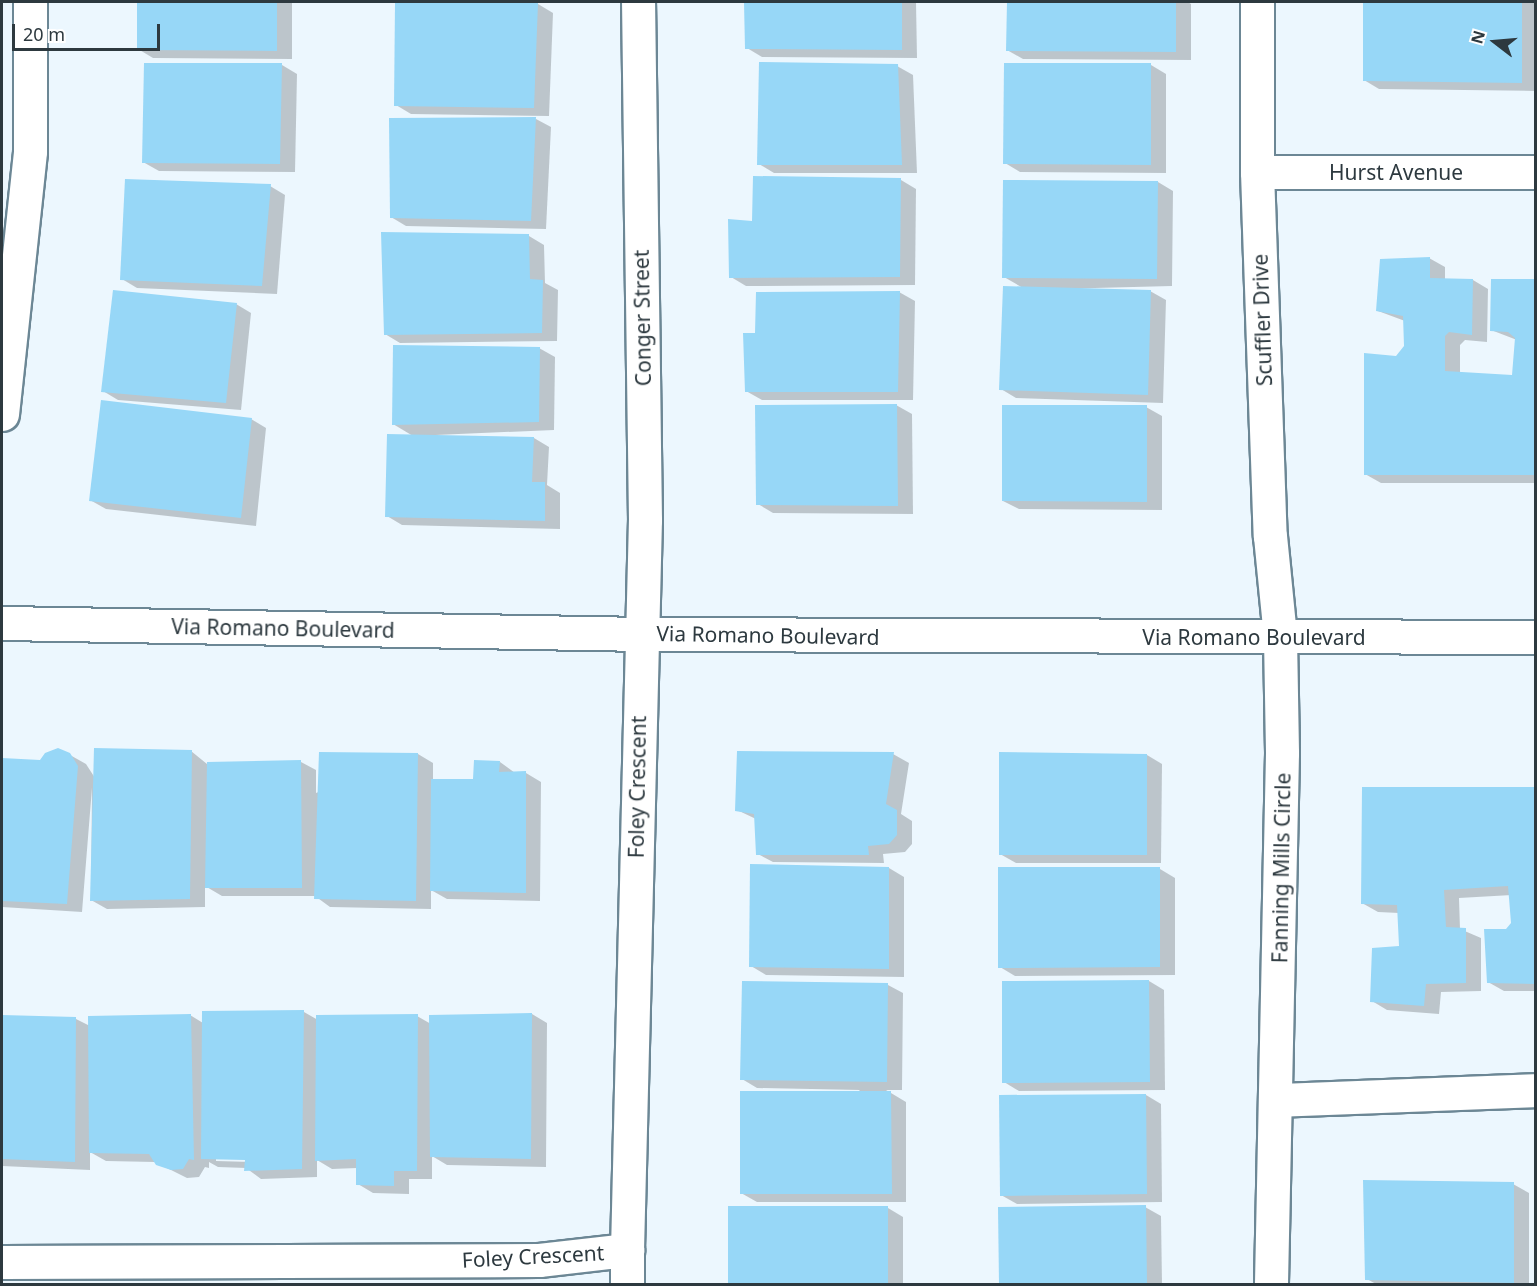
<!DOCTYPE html>
<style>
body{margin:0}
#map{position:relative;width:1537px;height:1286px;overflow:hidden;background:#ecf7fe;font-family:"Noto Sans",sans-serif}
div>[style]{position:absolute}
.shadow>*{inset:0;background:#0003}
.building>*{inset:0;background:#97d7f7}
.roads{filter:drop-shadow(2px 0 #6c8795) drop-shadow(-2px 0 #6c8795) drop-shadow(0 2px #6c8795) drop-shadow(0 -2px #6c8795)}
.street>*{height:33px;margin:-16.5px;padding:0 16.5px;transform-origin:16.5px;border-radius:16.5px;background:#fff}
.secondary>*{height:33px;margin:-16.5px;padding:0 16.5px;transform-origin:16.5px;border-radius:16.5px;background:#fff}
span{translate:-50% -50%;white-space:nowrap;text-align:center;line-height:1.15;-webkit-text-stroke:4.5px #fff;paint-order:stroke}
.street-label{font-size:21px;color:#2d393f}
.frame{position:absolute;inset:0;border:3px solid #2d393f;pointer-events:none}
.north{position:absolute;left:1465px;top:12px;width:60px;height:60px;-webkit-text-stroke:4px #fff;paint-order:stroke;rotate:286deg;font-size:16px;font-weight:700;line-height:24px;text-align:center;color:#2d393f}
.north::after{content:'';display:block;margin:auto;width:21px;height:27px;background:#2d393f;clip-path:polygon(50% 0,100% 100%,50% 72%,0 100%)}
.scale{position:absolute;left:12px;top:24px;width:148px;height:27px;box-sizing:border-box;border:3px solid #2d393f;border-top:0;padding-left:8px;font-size:18px;line-height:21px;white-space:nowrap;color:#2d393f;-webkit-text-stroke:4px #fff;paint-order:stroke}
</style>
<div id="map">
<div class="shadow">
<div style="clip-path:polygon(138px 2px,292px 2px,292px 59px,153px 58px,138px 49px)"></div>
<div style="clip-path:polygon(745px 2px,916px 2px,917px 58px,762px 57px,747px 48px)"></div>
<div style="clip-path:polygon(1008px 2px,1188px 2px,1191px 4px,1191px 60px,1023px 59px,1007px 50px)"></div>
<div style="clip-path:polygon(1365px 2px,1536px 2px,1536px 91px,1379px 89px,1364px 80px)"></div>
<div style="clip-path:polygon(538px 4px,553px 13px,549px 116px,411px 114px,396px 105px)"></div>
<div style="clip-path:polygon(282px 65px,297px 74px,295px 172px,159px 171px,143px 162px)"></div>
<div style="clip-path:polygon(1151px 65px,1166px 74px,1166px 173px,1020px 172px,1005px 163px)"></div>
<div style="clip-path:polygon(897px 66px,913px 75px,917px 173px,774px 173px,759px 164px)"></div>
<div style="clip-path:polygon(536px 119px,551px 127px,546px 229px,406px 226px,391px 217px)"></div>
<div style="clip-path:polygon(901px 180px,916px 189px,915px 285px,746px 286px,731px 277px,753px 222px)"></div>
<div style="clip-path:polygon(1158px 182px,1173px 191px,1172px 286px,1056px 289px,1150px 291px,1166px 300px,1163px 403px,1016px 398px,1001px 389px,1023px 288px,1004px 277px)"></div>
<div style="clip-path:polygon(270px 186px,285px 195px,277px 294px,137px 288px,122px 279px)"></div>
<div style="clip-path:polygon(529px 236px,544px 245px,545px 283px,558px 290px,557px 341px,400px 343px,385px 334px)"></div>
<div style="clip-path:polygon(1429px 258px,1445px 267px,1445px 280px,1473px 280px,1488px 289px,1487px 342px,1465px 340px,1460px 345px,1460px 373px,1513px 376px,1517px 340px,1491px 330px,1536px 280px,1536px 483px,1381px 483px,1365px 474px,1397px 357px,1406px 347px,1405px 321px,1378px 311px)"></div>
<div style="clip-path:polygon(899px 292px,915px 301px,913px 400px,762px 400px,746px 391px,756px 334px)"></div>
<div style="clip-path:polygon(236px 304px,251px 313px,241px 410px,118px 400px,103px 391px)"></div>
<div style="clip-path:polygon(539px 348px,555px 357px,554px 430px,413px 436px,393px 424px)"></div>
<div style="clip-path:polygon(896px 405px,912px 414px,913px 514px,773px 513px,758px 504px)"></div>
<div style="clip-path:polygon(1146px 407px,1162px 416px,1162px 510px,1019px 509px,1003px 501px)"></div>
<div style="clip-path:polygon(251px 419px,266px 428px,256px 526px,106px 509px,90px 500px)"></div>
<div style="clip-path:polygon(388px 435px,534px 438px,549px 447px,547px 485px,560px 493px,560px 529px,402px 525px,387px 516px)"></div>
<div style="clip-path:polygon(191px 751px,207px 764px,301px 762px,316px 770px,316px 793px,418px 754px,433px 763px,433px 780px,475px 780px,500px 762px,515px 773px,526px 773px,541px 782px,540px 901px,447px 899px,431px 890px,431px 909px,330px 907px,315px 896px,222px 896px,205px 886px,205px 907px,107px 909px,91px 900px,92px 788px,82px 912px,2px 907px,2px 760px,41px 762px,70px 755px,86px 764px,95px 778px)"></div>
<div style="clip-path:polygon(893px 754px,909px 763px,901px 814px,912px 821px,912px 844px,905px 852px,883px 854px,884px 863px,773px 862px,758px 854px,756px 819px,737px 810px)"></div>
<div style="clip-path:polygon(1147px 755px,1162px 764px,1161px 863px,1016px 863px,1000px 854px)"></div>
<div style="clip-path:polygon(1536px 789px,1536px 991px,1504px 991px,1488px 982px,1512px 924px,1512px 895px,1459px 898px,1460px 929px,1481px 938px,1481px 991px,1441px 992px,1439px 1014px,1387px 1010px,1372px 1001px,1401px 948px,1399px 913px,1378px 912px,1362px 903px)"></div>
<div style="clip-path:polygon(889px 868px,904px 877px,904px 977px,766px 975px,751px 966px)"></div>
<div style="clip-path:polygon(1160px 869px,1175px 878px,1175px 975px,1015px 976px,1000px 967px)"></div>
<div style="clip-path:polygon(1149px 981px,1164px 990px,1165px 1090px,1019px 1091px,1004px 1082px,1003px 982px)"></div>
<div style="clip-path:polygon(743px 982px,888px 985px,903px 993px,902px 1090px,886px 1090px,906px 1102px,906px 1202px,757px 1202px,741px 1193px,860px 1090px,757px 1088px,742px 1079px)"></div>
<div style="clip-path:polygon(evenodd,304px 1012px,318px 1020px,417px 1016px,431px 1024px,430px 1016px,532px 1014px,547px 1023px,546px 1167px,447px 1165px,432px 1156px,432px 1179px,409px 1179px,409px 1194px,373px 1193px,358px 1184px,357px 1168px,332px 1169px,317px 1160px,317px 1177px,261px 1179px,246px 1168px,218px 1167px,209px 1162px,209px 1168px,205px 1167px,199px 1177px,187px 1178px,155px 1162px,106px 1161px,90px 1152px,90px 1170px,2px 1166px,2px 1017px,76px 1019px,90px 1026px,190px 1015px,203px 1023px,304px 1012px,216px 1158px,252px 1159px,252px 1162px,216px 1161px,216px 1158px)"></div>
<div style="clip-path:polygon(1146px 1095px,1161px 1104px,1162px 1202px,1017px 1204px,1001px 1195px)"></div>
<div style="clip-path:polygon(1513px 1184px,1529px 1193px,1529px 1284px,1376px 1284px,1367px 1279px)"></div>
<div style="clip-path:polygon(1145px 1207px,1161px 1216px,1162px 1284px,1000px 1284px,999px 1208px)"></div>
<div style="clip-path:polygon(730px 1208px,888px 1208px,903px 1217px,903px 1284px,730px 1284px)"></div>
</div>
<div class="building">
<div style="clip-path:polygon(137px 2px,277px 2px,277px 51px,137px 50px)"></div>
<div style="clip-path:polygon(744px 2px,902px 2px,902px 50px,745px 49px)"></div>
<div style="clip-path:polygon(1007px 2px,1176px 2px,1176px 52px,1006px 51px)"></div>
<div style="clip-path:polygon(1363px 2px,1522px 2px,1522px 83px,1363px 81px)"></div>
<div style="clip-path:polygon(395px 3px,538px 3px,534px 108px,394px 106px)"></div>
<div style="clip-path:polygon(759px 62px,898px 64px,902px 165px,757px 165px)"></div>
<div style="clip-path:polygon(144px 63px,282px 63px,280px 164px,142px 163px)"></div>
<div style="clip-path:polygon(1004px 63px,1151px 63px,1151px 165px,1003px 164px)"></div>
<div style="clip-path:polygon(536px 117px,531px 221px,390px 218px,389px 118px)"></div>
<div style="clip-path:polygon(753px 176px,901px 178px,900px 277px,729px 278px,728px 219px,752px 221px)"></div>
<div style="clip-path:polygon(125px 179px,271px 184px,262px 286px,120px 280px)"></div>
<div style="clip-path:polygon(1003px 180px,1158px 181px,1157px 279px,1002px 278px)"></div>
<div style="clip-path:polygon(381px 232px,529px 234px,530px 279px,543px 280px,542px 333px,384px 335px)"></div>
<div style="clip-path:polygon(1430px 257px,1430px 278px,1473px 279px,1472px 335px,1449px 332px,1445px 336px,1445px 371px,1512px 375px,1515px 338px,1508px 332px,1490px 331px,1491px 279px,1536px 279px,1536px 475px,1364px 475px,1364px 353px,1396px 356px,1404px 346px,1403px 316px,1376px 311px,1380px 259px)"></div>
<div style="clip-path:polygon(1003px 286px,1151px 290px,1148px 395px,999px 390px)"></div>
<div style="clip-path:polygon(113px 290px,237px 303px,226px 403px,101px 392px)"></div>
<div style="clip-path:polygon(900px 291px,898px 392px,745px 392px,743px 333px,755px 333px,756px 292px)"></div>
<div style="clip-path:polygon(393px 345px,540px 347px,539px 422px,392px 425px)"></div>
<div style="clip-path:polygon(101px 400px,252px 418px,241px 518px,89px 501px)"></div>
<div style="clip-path:polygon(897px 404px,898px 506px,756px 505px,755px 405px)"></div>
<div style="clip-path:polygon(1002px 405px,1147px 405px,1147px 502px,1002px 501px)"></div>
<div style="clip-path:polygon(387px 434px,534px 437px,532px 482px,545px 482px,545px 521px,385px 517px)"></div>
<div style="clip-path:polygon(58px 748px,70px 753px,78px 766px,67px 904px,2px 901px,2px 758px,40px 760px,45px 753px)"></div>
<div style="clip-path:polygon(94px 748px,192px 750px,190px 899px,90px 901px)"></div>
<div style="clip-path:polygon(737px 751px,894px 752px,886px 804px,897px 810px,897px 835px,889px 844px,868px 846px,869px 855px,756px 855px,754px 814px,735px 811px)"></div>
<div style="clip-path:polygon(319px 752px,418px 753px,416px 901px,314px 899px)"></div>
<div style="clip-path:polygon(999px 752px,1147px 754px,1147px 855px,999px 855px)"></div>
<div style="clip-path:polygon(301px 760px,302px 888px,205px 888px,207px 762px)"></div>
<div style="clip-path:polygon(474px 760px,500px 761px,499px 772px,526px 771px,526px 893px,430px 891px,431px 779px,473px 779px)"></div>
<div style="clip-path:polygon(1362px 787px,1536px 787px,1536px 984px,1487px 983px,1484px 929px,1506px 929px,1511px 923px,1508px 886px,1444px 890px,1446px 927px,1466px 928px,1466px 983px,1426px 984px,1424px 1006px,1370px 1002px,1372px 948px,1399px 946px,1397px 905px,1361px 904px)"></div>
<div style="clip-path:polygon(750px 864px,889px 867px,889px 969px,749px 967px)"></div>
<div style="clip-path:polygon(998px 867px,1160px 867px,1160px 967px,998px 968px)"></div>
<div style="clip-path:polygon(1149px 980px,1150px 1082px,1002px 1083px,1002px 981px)"></div>
<div style="clip-path:polygon(742px 981px,888px 983px,887px 1082px,740px 1080px)"></div>
<div style="clip-path:polygon(304px 1010px,302px 1169px,244px 1171px,245px 1160px,201px 1159px,202px 1011px)"></div>
<div style="clip-path:polygon(532px 1013px,531px 1159px,430px 1157px,429px 1015px)"></div>
<div style="clip-path:polygon(191px 1014px,194px 1160px,189px 1159px,183px 1169px,171px 1170px,156px 1165px,149px 1154px,89px 1153px,88px 1016px)"></div>
<div style="clip-path:polygon(418px 1014px,417px 1171px,394px 1171px,394px 1186px,356px 1185px,356px 1159px,315px 1161px,316px 1015px)"></div>
<div style="clip-path:polygon(2px 1015px,76px 1017px,75px 1162px,2px 1159px)"></div>
<div style="clip-path:polygon(740px 1091px,891px 1091px,892px 1194px,740px 1194px)"></div>
<div style="clip-path:polygon(1146px 1094px,1147px 1194px,1000px 1196px,999px 1095px)"></div>
<div style="clip-path:polygon(1363px 1180px,1514px 1182px,1514px 1283px,1365px 1280px)"></div>
<div style="clip-path:polygon(1146px 1205px,1147px 1284px,999px 1284px,998px 1207px)"></div>
<div style="clip-path:polygon(728px 1206px,888px 1206px,888px 1284px,728px 1284px)"></div>
</div>
<div class="roads">
<div class="street">
<div style="left:1257px;top:2px;width:170px;rotate:90deg"></div>
<div style="left:1257px;top:172px;width:364px;rotate:88deg"></div>
<div style="left:1270px;top:536px;width:101px;rotate:84.3deg"></div>
<div style="left:1280px;top:637px;width:116px;rotate:89deg"></div>
<div style="left:1282px;top:753px;width:531px;rotate:91.19deg"></div>
<div style="left:1257px;top:172px;width:279px"></div>
<div style="left:2px;top:414px;width:264px;rotate:-83.9deg"></div>
<div style="left:30px;top:151px;width:149px;rotate:-90deg"></div>
<div style="left:1277px;top:1100px;width:259px;rotate:-2.2deg"></div>
<div style="left:2px;top:1262px;width:537px;rotate:-0.21deg"></div>
<div style="left:539px;top:1260px;width:89px;rotate:-6.5deg"></div>
<div style="left:627px;top:1250px;width:730px;rotate:-88.59deg"></div>
<div style="left:645px;top:520px;width:518px;rotate:-90.77deg"></div>
<div style="left:627px;top:1284px;width:34px;rotate:-90deg"></div>
</div>
<div class="secondary">
<div style="left:2px;top:623px;width:640px;rotate:0.98deg"></div>
<div style="left:642px;top:634px;width:894px;rotate:0.19deg"></div>
</div>
</div>
<div class="street-label">
<span style="left:1396px;top:172px">Hurst Avenue</span>
<span style="left:642px;top:318px;rotate:-91deg">Conger Street</span>
<span style="left:1262px;top:320px;rotate:-92deg">Scuffler Drive</span>
<span style="left:283px;top:628px;rotate:1deg">Via Romano Boulevard</span>
<span style="left:768px;top:635px;rotate:1deg">Via Romano Boulevard</span>
<span style="left:1254px;top:637px">Via Romano Boulevard</span>
<span style="left:637px;top:787px;rotate:-89deg">Foley Crescent</span>
<span style="left:1281px;top:868px;rotate:-89deg">Fanning Mills Circle</span>
<span style="left:533px;top:1256px;rotate:-3deg">Foley Crescent</span>
</div>
<div class="frame"></div>
<div class="north">N</div>
<div class="scale">20 m</div>
</div>
